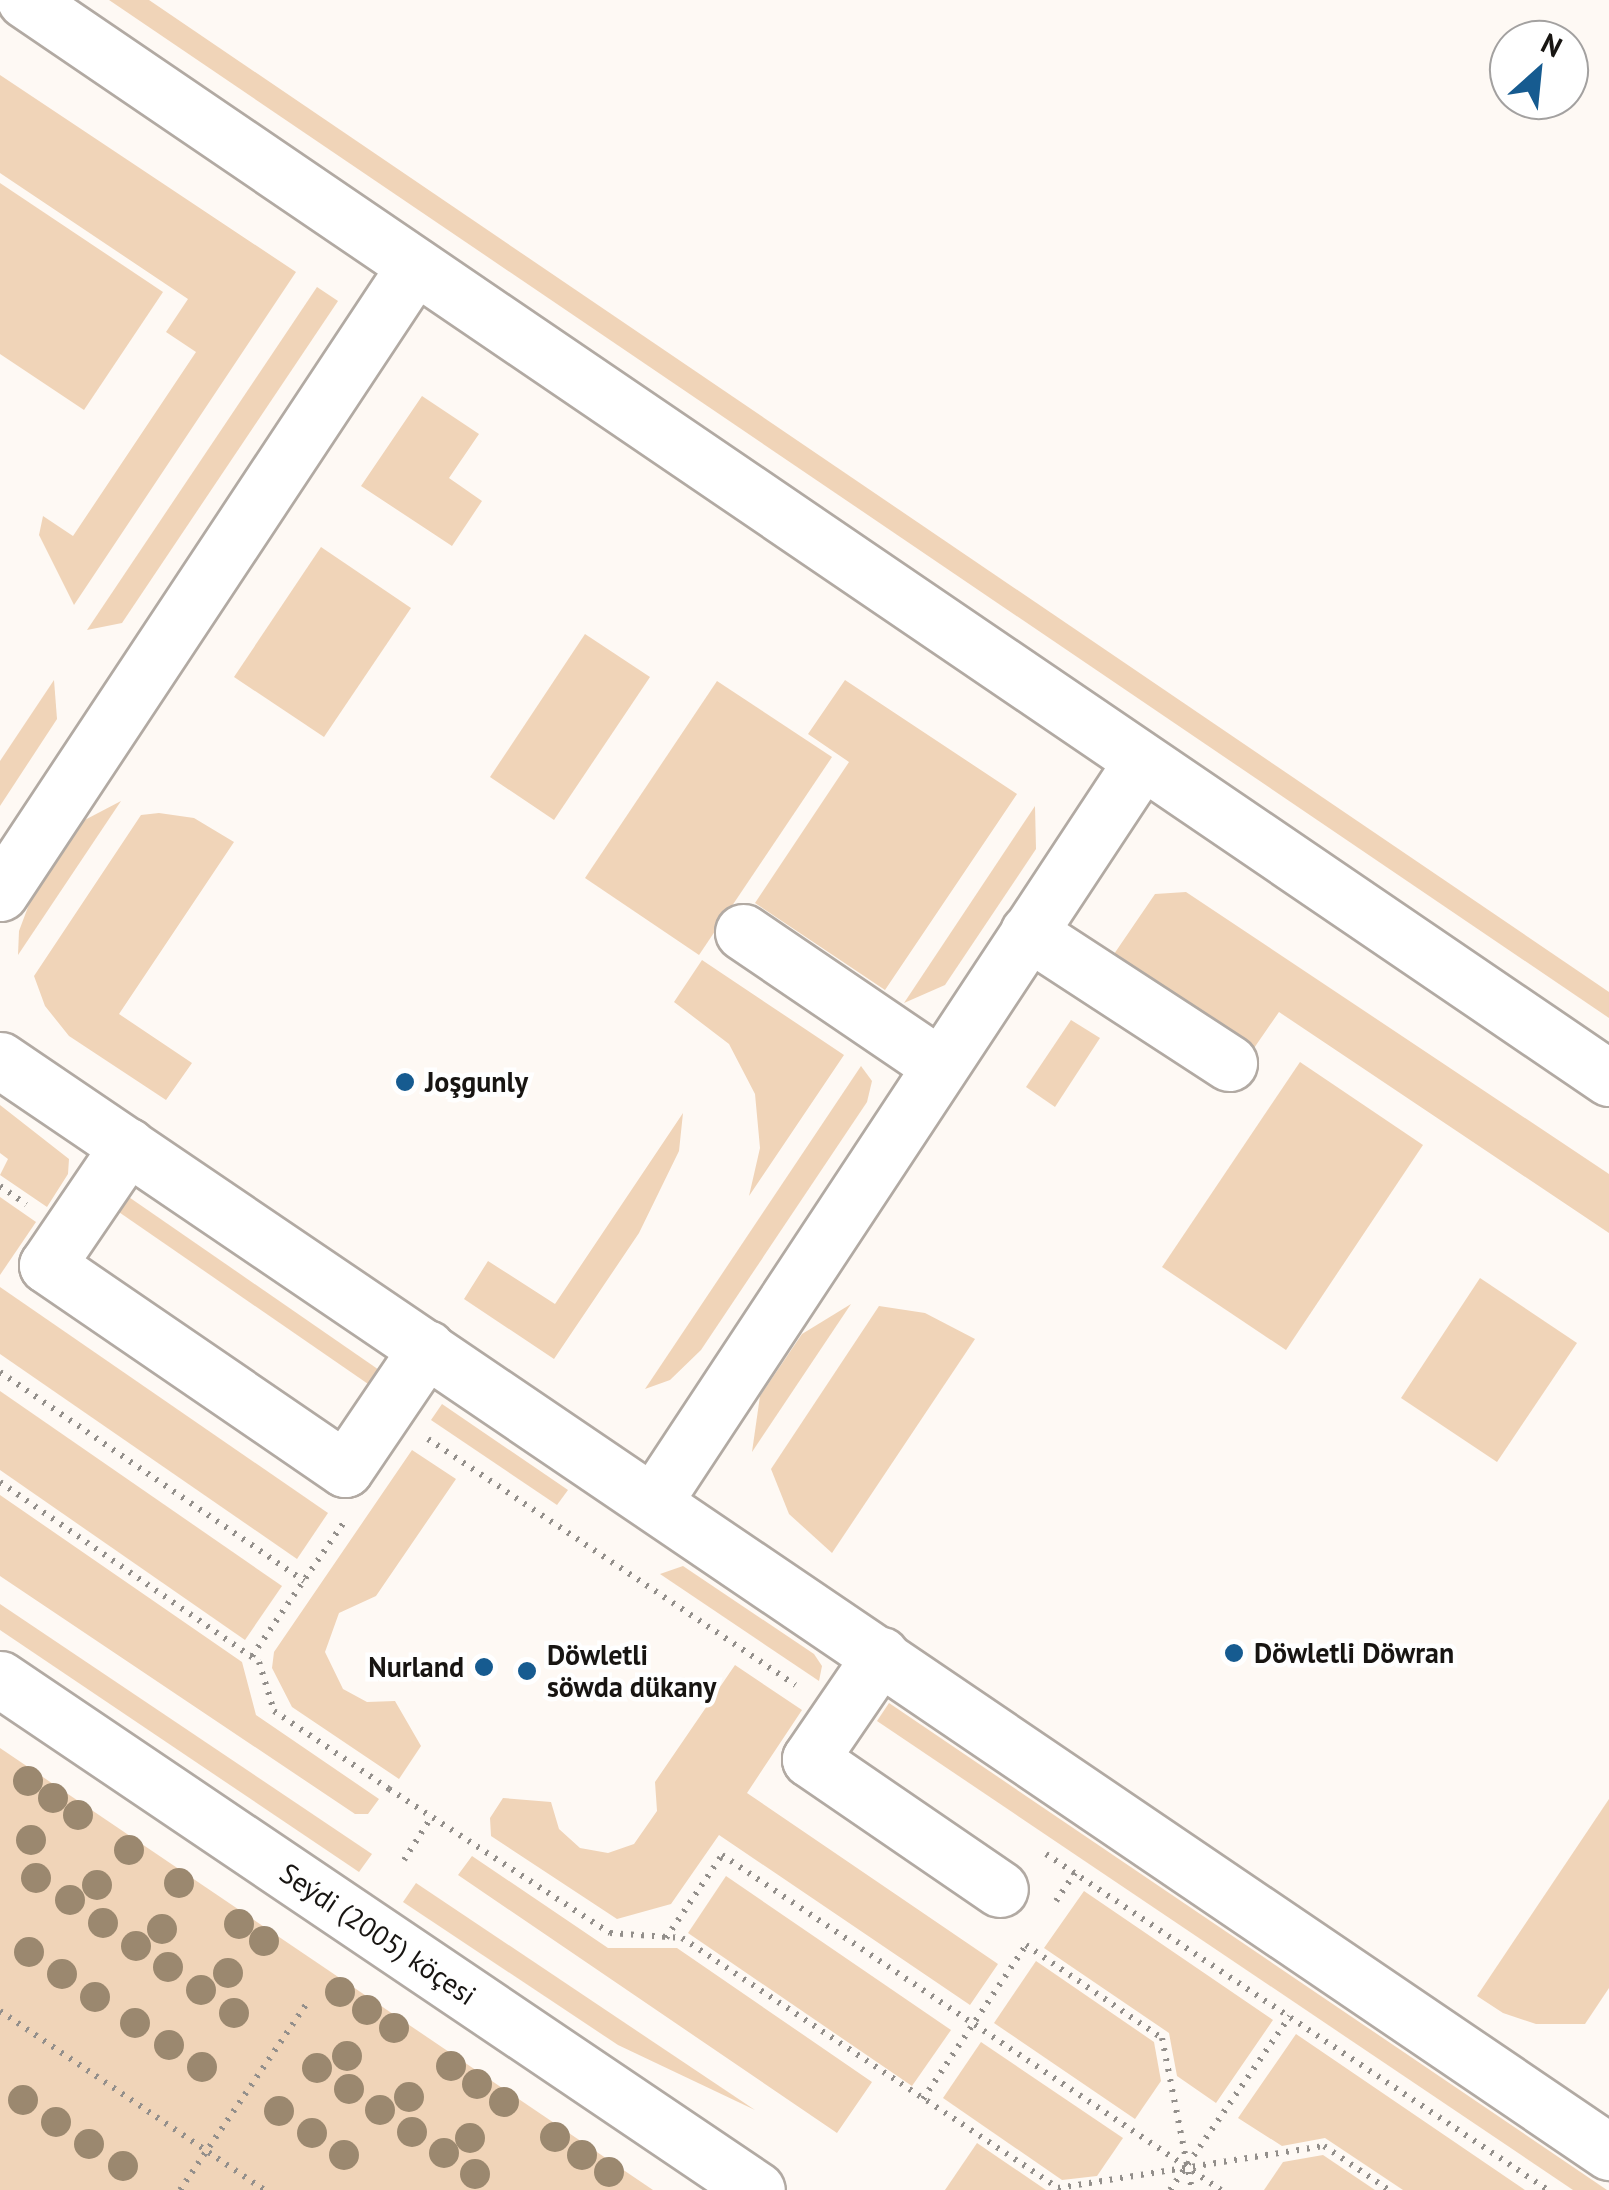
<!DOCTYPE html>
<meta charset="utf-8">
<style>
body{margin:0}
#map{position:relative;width:1609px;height:2190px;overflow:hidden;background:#fef9f4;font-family:"PT Sans",sans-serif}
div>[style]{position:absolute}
.green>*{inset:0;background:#f0d4b8}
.path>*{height:6px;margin-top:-3px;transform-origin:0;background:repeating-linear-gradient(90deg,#938f8b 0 2.5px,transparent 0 10.5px)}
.roads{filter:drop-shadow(2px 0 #b2aaa3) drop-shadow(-2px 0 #b2aaa3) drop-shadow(0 2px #b2aaa3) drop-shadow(0 -2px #b2aaa3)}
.minor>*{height:55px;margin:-27.5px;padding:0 27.5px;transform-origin:27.5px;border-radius:27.5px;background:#fff}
.trees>*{width:30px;height:30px;margin:-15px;border-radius:50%;background:#9b886f}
.dots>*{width:28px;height:28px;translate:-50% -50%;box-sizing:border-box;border:5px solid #fff;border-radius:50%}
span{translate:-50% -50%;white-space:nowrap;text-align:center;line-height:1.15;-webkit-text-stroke:9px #fff;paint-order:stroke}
.poi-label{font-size:28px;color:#181512;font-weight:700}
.left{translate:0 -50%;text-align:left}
.right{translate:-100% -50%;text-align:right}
.street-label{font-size:28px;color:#181512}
.north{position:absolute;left:1489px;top:20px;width:100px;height:100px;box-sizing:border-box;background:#fff;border:2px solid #a3a1a0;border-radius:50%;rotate:27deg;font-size:28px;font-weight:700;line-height:40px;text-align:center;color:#181512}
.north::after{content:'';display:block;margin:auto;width:35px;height:45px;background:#165b90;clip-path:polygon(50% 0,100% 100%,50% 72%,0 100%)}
</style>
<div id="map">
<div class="green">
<div style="clip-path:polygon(109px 0,149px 0,1609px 992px,1609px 1018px)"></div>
<div style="clip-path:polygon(0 75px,296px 272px,74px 605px,39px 535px,43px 516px,73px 536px,196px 352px,166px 332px,188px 299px,0 173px)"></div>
<div style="clip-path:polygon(0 183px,163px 292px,84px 410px,0 354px)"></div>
<div style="clip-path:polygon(317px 287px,338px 301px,122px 623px,87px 630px)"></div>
<div style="clip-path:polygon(422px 396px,479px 434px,449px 478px,482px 501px,452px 546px,361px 486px)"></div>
<div style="clip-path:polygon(321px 547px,411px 608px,324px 737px,234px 677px)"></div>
<div style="clip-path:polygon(585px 634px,650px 677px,554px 820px,490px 777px)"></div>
<div style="clip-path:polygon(54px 680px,57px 719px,0 806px,0 761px)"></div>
<div style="clip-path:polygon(845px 680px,1017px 794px,885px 990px,755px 903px,849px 762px,808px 734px)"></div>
<div style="clip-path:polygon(717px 681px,832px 757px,699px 955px,585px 878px)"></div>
<div style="clip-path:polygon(121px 801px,18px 955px,19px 931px,37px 883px,79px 823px)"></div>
<div style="clip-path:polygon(1035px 806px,1036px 849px,945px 985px,904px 1003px)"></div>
<div style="clip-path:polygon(159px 813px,194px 818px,234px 842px,119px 1014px,192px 1063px,166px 1100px,69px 1036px,45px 1006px,34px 976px,141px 815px)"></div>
<div style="clip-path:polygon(1186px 892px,1609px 1174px,1609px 1233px,1279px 1012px,1252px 1051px,1112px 957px,1155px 894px)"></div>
<div style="clip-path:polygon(702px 960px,844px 1055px,749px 1196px,760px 1148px,755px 1094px,729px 1044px,674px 1002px)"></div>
<div style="clip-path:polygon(1071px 1020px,1100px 1038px,1055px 1107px,1026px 1087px)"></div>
<div style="clip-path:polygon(1300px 1062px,1423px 1145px,1286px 1350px,1162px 1267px)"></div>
<div style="clip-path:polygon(861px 1066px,872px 1081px,867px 1102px,701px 1350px,670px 1380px,645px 1389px)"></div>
<div style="clip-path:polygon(0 1105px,69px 1159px,68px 1174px,47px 1207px,0 1175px,8px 1159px,0 1153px)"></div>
<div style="clip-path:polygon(683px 1113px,679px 1151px,639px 1233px,554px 1359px,464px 1299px,488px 1261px,555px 1304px)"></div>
<div style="clip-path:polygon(123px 1193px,382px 1372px,371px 1386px,113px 1208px)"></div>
<div style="clip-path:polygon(0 1197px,36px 1222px,0 1275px)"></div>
<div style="clip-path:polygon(1480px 1278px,1577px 1343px,1497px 1462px,1401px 1398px)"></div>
<div style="clip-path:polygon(0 1287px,328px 1513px,297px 1559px,0 1354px)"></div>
<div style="clip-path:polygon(851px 1304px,752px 1452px,760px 1396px,802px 1334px)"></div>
<div style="clip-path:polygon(879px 1306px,925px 1313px,975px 1339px,832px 1553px,789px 1514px,771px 1469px)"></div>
<div style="clip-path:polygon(0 1391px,282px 1586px,245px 1640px,0 1470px)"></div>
<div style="clip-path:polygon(442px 1404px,568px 1490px,557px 1505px,431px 1420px)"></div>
<div style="clip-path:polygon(412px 1450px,456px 1479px,376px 1596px,339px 1613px,325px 1652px,343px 1689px,367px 1702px,395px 1701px,421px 1746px,399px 1779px,292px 1707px,272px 1668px,274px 1652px)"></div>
<div style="clip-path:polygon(0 1495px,242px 1662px,256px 1715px,379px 1799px,368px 1814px,355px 1814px,0 1576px)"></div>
<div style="clip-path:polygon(683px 1566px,814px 1654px,822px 1666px,819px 1681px,660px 1574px)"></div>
<div style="clip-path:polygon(0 1604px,372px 1854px,359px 1872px,0 1630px)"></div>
<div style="clip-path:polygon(735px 1665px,802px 1710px,747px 1793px,998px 1964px,970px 2005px,719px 1835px,671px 1904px,617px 1919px,491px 1836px,490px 1818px,503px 1798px,551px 1802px,559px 1829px,580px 1848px,608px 1853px,634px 1844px,657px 1811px,655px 1782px)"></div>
<div style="clip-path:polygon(889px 1703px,1607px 2190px,1573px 2190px,877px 1721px)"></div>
<div style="clip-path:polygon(0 1748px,653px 2190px,0 2190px)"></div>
<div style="clip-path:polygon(1609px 1799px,1609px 1988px,1585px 2024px,1536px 2024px,1503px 2013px,1477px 1996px)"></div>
<div style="clip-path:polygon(472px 1856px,608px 1948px,677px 1948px,872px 2082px,837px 2133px,458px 1875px)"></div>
<div style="clip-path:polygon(726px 1876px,951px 2030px,912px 2086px,688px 1933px)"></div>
<div style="clip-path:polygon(416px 1883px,755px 2110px,618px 2045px,403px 1902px)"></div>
<div style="clip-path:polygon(1084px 1891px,1273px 2020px,1216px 2103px,1177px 2076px,1169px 2033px,1044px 1948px)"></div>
<div style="clip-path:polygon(1036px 1961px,1154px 2042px,1161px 2081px,1135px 2119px,994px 2023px)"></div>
<div style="clip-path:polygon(1296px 2034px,1525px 2190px,1403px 2190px,1325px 2138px,1282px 2146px,1238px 2118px)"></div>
<div style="clip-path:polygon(981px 2042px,1123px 2138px,1097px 2176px,1062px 2180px,943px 2098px)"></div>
<div style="clip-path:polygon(977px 2143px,1046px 2190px,945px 2190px)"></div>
<div style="clip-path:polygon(1323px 2155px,1375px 2190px,1264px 2190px,1283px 2162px)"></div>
</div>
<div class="path">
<div style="left:0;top:1186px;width:32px;rotate:35deg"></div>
<div style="left:0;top:1372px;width:369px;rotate:34.5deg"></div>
<div style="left:428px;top:1439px;width:442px;rotate:33.8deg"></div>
<div style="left:0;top:1482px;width:315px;rotate:34.8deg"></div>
<div style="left:259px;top:1662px;width:51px;rotate:73deg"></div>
<div style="left:274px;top:1711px;width:139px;rotate:34.1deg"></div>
<div style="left:389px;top:1789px;width:264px;rotate:33.1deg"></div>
<div style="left:610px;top:1933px;width:72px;rotate:4deg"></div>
<div style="left:682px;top:1938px;width:452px;rotate:33.6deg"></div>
<div style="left:1058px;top:2188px;width:269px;rotate:-9deg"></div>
<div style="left:1324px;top:2146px;width:78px;rotate:34.1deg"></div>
<div style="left:252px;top:1656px;width:163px;rotate:-55.5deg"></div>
<div style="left:1046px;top:1854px;width:604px;rotate:33.8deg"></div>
<div style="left:404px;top:1860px;width:52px;rotate:-57.5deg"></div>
<div style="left:1056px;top:1901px;width:34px;rotate:-56deg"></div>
<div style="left:666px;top:1938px;width:100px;rotate:-56deg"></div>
<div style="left:722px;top:1855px;width:601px;rotate:33.88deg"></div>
<div style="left:1026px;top:1945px;width:165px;rotate:34.4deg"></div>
<div style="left:1162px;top:2038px;width:155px;rotate:78.8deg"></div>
<div style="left:0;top:2011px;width:319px;rotate:34.1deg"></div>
<div style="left:923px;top:2099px;width:185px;rotate:-56.2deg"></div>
<div style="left:180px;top:2190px;width:230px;rotate:-55.8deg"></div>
<div style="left:1170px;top:2190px;width:211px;rotate:-55.4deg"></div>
</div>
<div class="roads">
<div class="minor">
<div style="left:25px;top:0;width:1916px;rotate:34.24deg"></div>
<div style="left:0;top:893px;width:752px;rotate:-56.5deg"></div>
<div style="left:743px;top:932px;width:238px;rotate:34.2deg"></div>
<div style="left:1028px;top:932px;width:240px;rotate:33.1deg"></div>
<div style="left:0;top:1060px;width:1945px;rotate:34.16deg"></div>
<div style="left:128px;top:1146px;width:144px;rotate:124.2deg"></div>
<div style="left:47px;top:1265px;width:361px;rotate:34.4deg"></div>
<div style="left:345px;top:1469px;width:146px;rotate:-55.9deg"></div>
<div style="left:654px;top:1501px;width:886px;rotate:-56.6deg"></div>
<div style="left:881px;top:1655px;width:126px;rotate:124.3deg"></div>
<div style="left:810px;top:1759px;width:230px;rotate:34.4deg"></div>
<div style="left:0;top:1679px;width:913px;rotate:34.02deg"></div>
</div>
</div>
<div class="trees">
<div style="left:28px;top:1781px"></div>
<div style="left:53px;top:1798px"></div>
<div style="left:78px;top:1815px"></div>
<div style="left:31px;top:1840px"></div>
<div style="left:129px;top:1850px"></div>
<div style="left:36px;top:1878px"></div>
<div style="left:179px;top:1883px"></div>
<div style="left:97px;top:1885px"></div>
<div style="left:70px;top:1900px"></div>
<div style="left:103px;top:1923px"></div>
<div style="left:239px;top:1924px"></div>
<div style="left:162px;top:1929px"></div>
<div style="left:264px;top:1941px"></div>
<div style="left:136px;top:1946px"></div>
<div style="left:29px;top:1952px"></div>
<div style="left:168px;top:1967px"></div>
<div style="left:228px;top:1973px"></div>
<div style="left:62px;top:1974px"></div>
<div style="left:201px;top:1990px"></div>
<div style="left:340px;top:1992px"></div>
<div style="left:95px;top:1997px"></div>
<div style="left:367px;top:2010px"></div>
<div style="left:234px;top:2013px"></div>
<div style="left:135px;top:2023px"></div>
<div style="left:394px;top:2028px"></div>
<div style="left:169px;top:2045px"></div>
<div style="left:347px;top:2056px"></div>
<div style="left:451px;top:2066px"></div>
<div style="left:202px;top:2067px"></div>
<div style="left:317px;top:2068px"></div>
<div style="left:477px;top:2084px"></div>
<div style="left:349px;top:2089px"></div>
<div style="left:409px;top:2097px"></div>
<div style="left:23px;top:2100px"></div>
<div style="left:504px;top:2102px"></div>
<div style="left:380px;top:2110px"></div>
<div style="left:279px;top:2111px"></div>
<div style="left:56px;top:2122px"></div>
<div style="left:412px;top:2132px"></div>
<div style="left:312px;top:2133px"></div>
<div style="left:555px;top:2137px"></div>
<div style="left:470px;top:2138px"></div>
<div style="left:89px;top:2144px"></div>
<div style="left:444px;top:2153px"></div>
<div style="left:344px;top:2155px"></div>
<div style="left:582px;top:2155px"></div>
<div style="left:123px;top:2166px"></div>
<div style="left:609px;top:2172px"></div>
<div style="left:475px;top:2174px"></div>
</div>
<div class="dots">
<div style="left:405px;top:1082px;background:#165b90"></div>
<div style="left:1234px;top:1653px;background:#165b90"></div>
<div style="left:484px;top:1667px;background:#165b90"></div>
<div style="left:527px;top:1671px;background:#165b90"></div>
</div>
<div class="poi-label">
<span class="left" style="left:425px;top:1082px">Joşgunly</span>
<span class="left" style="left:1254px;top:1653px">Döwletli Döwran</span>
<span class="left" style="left:547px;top:1671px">Döwletli<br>söwda dükany</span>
<span class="right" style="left:464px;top:1667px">Nurland</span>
</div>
<div class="street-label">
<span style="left:378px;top:1934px;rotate:34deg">Seýdi (2005) köçesi</span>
</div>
<div class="north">N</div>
</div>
